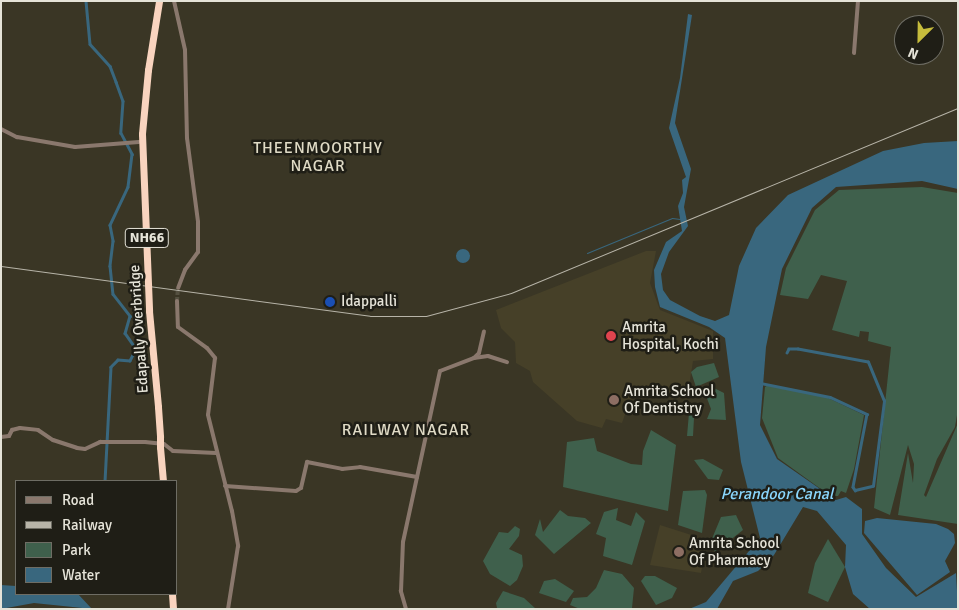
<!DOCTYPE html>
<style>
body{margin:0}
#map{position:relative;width:959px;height:610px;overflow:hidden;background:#3a3625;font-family:Signika,sans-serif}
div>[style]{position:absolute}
.built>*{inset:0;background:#464028}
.green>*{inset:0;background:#3f604c}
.water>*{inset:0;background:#39677e}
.round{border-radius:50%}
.stream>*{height:1px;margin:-0.5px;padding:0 0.5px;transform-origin:0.5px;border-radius:0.5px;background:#39677e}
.canal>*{height:2.5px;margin:-1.25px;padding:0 1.25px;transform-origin:1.25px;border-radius:1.25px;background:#39677e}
.minor-tunnel>*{height:4px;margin-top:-2px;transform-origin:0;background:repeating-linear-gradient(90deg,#545040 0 4px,transparent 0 6px)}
.minor>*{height:4px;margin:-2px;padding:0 2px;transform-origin:2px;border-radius:2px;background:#8a786d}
.highway>*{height:7px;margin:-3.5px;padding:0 3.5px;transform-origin:3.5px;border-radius:3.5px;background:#f9d4bf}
.rail>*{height:1px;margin:-0.5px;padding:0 0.5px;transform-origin:0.5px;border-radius:0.5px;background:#b7b4a8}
.highway-bridge>*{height:7px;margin:-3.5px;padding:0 3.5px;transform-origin:3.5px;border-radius:3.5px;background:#f9d4bf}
.dots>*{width:14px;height:14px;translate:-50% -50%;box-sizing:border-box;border:2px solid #1f1e16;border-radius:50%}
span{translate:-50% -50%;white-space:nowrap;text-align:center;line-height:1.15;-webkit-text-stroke:5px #1f1e16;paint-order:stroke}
.shield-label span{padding:1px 4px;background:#1f1e16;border:1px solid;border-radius:4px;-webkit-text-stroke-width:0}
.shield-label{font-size:14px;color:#e5e3d8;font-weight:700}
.poi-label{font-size:15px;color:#e5e3d8}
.left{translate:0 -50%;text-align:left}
.street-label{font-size:15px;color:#e5e3d8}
.neighbourhood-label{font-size:16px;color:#e0dbc6;letter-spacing:1px}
.water-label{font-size:16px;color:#8ad6fc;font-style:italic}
.frame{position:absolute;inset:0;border:2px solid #e5e3d8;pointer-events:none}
.legend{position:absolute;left:15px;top:480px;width:162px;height:115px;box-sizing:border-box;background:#1f1e16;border:1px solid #6e6d64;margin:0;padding:6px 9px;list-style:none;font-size:15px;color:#e5e3d8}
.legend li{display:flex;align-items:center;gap:10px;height:25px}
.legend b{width:25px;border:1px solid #6e6d64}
.north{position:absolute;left:894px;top:15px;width:50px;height:50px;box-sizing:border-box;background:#1f1e16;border:1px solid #6e6d64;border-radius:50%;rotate:203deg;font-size:14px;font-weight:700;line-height:20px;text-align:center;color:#e5e3d8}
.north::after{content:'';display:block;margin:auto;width:18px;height:22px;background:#c6bc3c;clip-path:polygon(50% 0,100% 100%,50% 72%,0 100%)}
</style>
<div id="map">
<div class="built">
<div style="clip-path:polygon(646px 251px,656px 251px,650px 283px,660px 310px,713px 331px,713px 359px,693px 361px,687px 399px,634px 389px,622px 423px,606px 419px,602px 428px,577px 421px,533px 382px,530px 371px,516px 363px,515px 342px,501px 328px,496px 310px)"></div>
<div style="clip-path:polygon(660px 525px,707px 540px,701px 573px,650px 565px)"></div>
</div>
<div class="green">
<div style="clip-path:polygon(922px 187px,958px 193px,958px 409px,955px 427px,937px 459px,924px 495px,913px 484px,926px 497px,958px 423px,958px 524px,898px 515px,908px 453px,913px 483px,914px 464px,908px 445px,890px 515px,874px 508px,891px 347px,868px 341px,869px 332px,860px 331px,859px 337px,832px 330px,847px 281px,821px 275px,808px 299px,780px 295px,786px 268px,815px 210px,839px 190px)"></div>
<div style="clip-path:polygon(714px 363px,719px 377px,696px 387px,691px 372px,697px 367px)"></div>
<div style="clip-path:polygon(768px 385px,826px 397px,864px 415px,854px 469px,846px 493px,841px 491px,838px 496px,833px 496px,825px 492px,778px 458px,762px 418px,765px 387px)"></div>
<div style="clip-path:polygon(712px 387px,724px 393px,726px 420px,707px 419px,711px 409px,705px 393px)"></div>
<div style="clip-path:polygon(695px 407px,700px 414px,694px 418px,693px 436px,687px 436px,689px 413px)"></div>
<div style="clip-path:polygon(651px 430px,676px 445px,668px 511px,563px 487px,567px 442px,594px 438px,597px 451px,631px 464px,642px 465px,643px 451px)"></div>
<div style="clip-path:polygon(703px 459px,723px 470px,719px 480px,708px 479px,694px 460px)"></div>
<div style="clip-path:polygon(705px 490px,707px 495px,702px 533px,678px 525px,683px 491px)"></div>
<div style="clip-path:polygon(618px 508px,616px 520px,631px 526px,636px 512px,645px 521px,632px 565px,603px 556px,606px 538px,596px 534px,604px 512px)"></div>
<div style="clip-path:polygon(560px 510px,568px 516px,585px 518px,591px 523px,554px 554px,535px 535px,540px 519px,543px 532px)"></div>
<div style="clip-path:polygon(736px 515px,743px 530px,715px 552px,711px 541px,721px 517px)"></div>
<div style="clip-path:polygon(515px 526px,520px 529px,519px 536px,509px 549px,522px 555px,523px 566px,517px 580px,510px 586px,490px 574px,483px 561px,499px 532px,508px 533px)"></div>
<div style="clip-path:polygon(828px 539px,845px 567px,828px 602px,808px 593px,815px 563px)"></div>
<div style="clip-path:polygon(604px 570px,622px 574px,634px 588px,632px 608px,580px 609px,570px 605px,573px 598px,587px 597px,596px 588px)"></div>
<div style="clip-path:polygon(645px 576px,655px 576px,677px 588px,672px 598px,656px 605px,641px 581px)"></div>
<div style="clip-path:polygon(555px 579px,574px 591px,566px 602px,539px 593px,544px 581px)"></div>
<div style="clip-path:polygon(503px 591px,524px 598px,536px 609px,497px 608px,496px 603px)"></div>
</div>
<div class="water">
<div style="clip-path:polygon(688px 14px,692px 15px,675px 123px,691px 169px,684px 207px,688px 226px,669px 252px,661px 274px,663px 290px,670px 300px,700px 316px,715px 321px,729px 315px,739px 266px,756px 228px,788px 195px,883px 151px,924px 143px,958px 141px,958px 189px,922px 181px,836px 187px,812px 208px,782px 269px,766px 347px,760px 425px,777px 459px,836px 500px,846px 497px,862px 509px,862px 534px,886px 568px,916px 597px,956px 573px,958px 609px,870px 609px,853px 594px,845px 567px,846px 545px,817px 511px,803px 507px,774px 555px,758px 571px,733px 581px,717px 609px,689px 609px,706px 602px,760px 538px,741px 462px,725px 338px,709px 327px,660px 307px,655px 287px,654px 270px,666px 242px,682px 231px,678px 206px,683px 193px,682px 180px,686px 177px,669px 128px,680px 78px)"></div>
<div class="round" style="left:456px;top:249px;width:14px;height:14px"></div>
<div style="clip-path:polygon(877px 518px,936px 524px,948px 529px,954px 534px,955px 543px,945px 561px,950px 572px,917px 595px,864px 533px,865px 521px)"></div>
<div style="clip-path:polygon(1px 585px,16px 586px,16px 594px,78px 594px,92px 609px,34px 603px,1px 609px)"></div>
</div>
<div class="stream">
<div style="left:587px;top:253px;width:92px;rotate:-22.4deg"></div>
<div style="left:672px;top:218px;width:8px;rotate:7deg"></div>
</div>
<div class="canal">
<div style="left:86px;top:1px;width:43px;rotate:84.7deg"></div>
<div style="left:90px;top:44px;width:30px;rotate:48deg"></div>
<div style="left:110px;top:66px;width:17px;rotate:69deg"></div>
<div style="left:116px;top:82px;width:20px;rotate:70deg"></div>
<div style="left:123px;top:101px;width:32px;rotate:94deg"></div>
<div style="left:121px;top:133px;width:24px;rotate:62deg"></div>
<div style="left:132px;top:154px;width:33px;rotate:97deg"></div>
<div style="left:128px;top:187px;width:42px;rotate:115.3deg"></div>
<div style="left:110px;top:225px;width:16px;rotate:79deg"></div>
<div style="left:113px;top:241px;width:25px;rotate:97deg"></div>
<div style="left:110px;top:266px;width:28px;rotate:84deg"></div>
<div style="left:113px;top:294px;width:28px;rotate:52deg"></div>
<div style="left:130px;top:316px;width:18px;rotate:106deg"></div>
<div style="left:125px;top:333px;width:19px;rotate:55deg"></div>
<div style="left:136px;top:349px;width:13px;rotate:117deg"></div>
<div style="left:130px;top:361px;width:12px;rotate:-175deg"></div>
<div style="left:118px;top:360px;width:10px;rotate:135deg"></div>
<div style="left:111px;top:367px;width:114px;rotate:93deg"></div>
<div style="left:761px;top:383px;width:70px;rotate:11.5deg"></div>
<div style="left:830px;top:397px;width:41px;rotate:24.7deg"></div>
<div style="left:867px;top:414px;width:74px;rotate:100.9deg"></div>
<div style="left:853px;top:487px;width:4px;rotate:56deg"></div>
<div style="left:855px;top:490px;width:18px;rotate:-13deg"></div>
<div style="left:873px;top:486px;width:86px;rotate:-82.6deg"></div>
<div style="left:884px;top:401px;width:42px;rotate:-112.3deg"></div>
<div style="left:868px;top:362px;width:71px;rotate:-169.5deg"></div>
<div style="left:798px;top:349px;width:9px;rotate:180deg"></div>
<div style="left:789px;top:349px;width:4px;rotate:117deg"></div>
</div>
<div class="minor-tunnel">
<div style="left:177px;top:301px;width:13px;rotate:-86deg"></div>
</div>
<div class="minor">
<div style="left:174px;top:1px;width:50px;rotate:77.3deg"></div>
<div style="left:185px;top:50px;width:88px;rotate:88.7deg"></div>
<div style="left:187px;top:138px;width:85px;rotate:82.5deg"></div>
<div style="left:198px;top:222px;width:30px;rotate:90deg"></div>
<div style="left:198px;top:252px;width:22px;rotate:126deg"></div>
<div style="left:185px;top:270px;width:19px;rotate:111deg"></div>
<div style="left:854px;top:53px;width:52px;rotate:-85.6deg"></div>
<div style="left:1px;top:129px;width:18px;rotate:27deg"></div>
<div style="left:17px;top:137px;width:59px;rotate:9.8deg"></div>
<div style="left:75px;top:147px;width:64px;rotate:-4.5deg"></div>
<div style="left:177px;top:301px;width:26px;rotate:88deg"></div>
<div style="left:178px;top:327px;width:36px;rotate:36deg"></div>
<div style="left:207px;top:348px;width:13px;rotate:51deg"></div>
<div style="left:215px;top:358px;width:57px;rotate:97deg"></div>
<div style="left:208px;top:415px;width:99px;rotate:76deg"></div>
<div style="left:232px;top:511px;width:36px;rotate:80deg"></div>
<div style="left:238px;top:546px;width:64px;rotate:99deg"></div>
<div style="left:474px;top:358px;width:14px;rotate:-8deg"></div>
<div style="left:488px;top:356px;width:20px;rotate:18deg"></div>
<div style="left:1px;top:437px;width:8px;rotate:-7deg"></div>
<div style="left:9px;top:436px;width:7px;rotate:-63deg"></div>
<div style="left:12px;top:430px;width:8px;rotate:-14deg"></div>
<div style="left:20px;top:428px;width:18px;rotate:6deg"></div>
<div style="left:38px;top:430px;width:18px;rotate:34deg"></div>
<div style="left:53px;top:440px;width:25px;rotate:18deg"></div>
<div style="left:77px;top:448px;width:8px;rotate:7deg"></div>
<div style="left:85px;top:449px;width:17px;rotate:-25deg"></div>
<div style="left:100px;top:442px;width:45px"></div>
<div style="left:145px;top:442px;width:19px;rotate:6deg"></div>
<div style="left:164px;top:444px;width:11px;rotate:38deg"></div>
<div style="left:173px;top:451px;width:43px;rotate:2.7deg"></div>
<div style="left:225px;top:486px;width:71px;rotate:4deg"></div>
<div style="left:296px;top:491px;width:6px;rotate:-31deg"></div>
<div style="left:301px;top:488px;width:27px;rotate:-77deg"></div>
<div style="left:307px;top:462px;width:36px;rotate:11deg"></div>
<div style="left:342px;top:469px;width:18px;rotate:-6deg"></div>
<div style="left:360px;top:467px;width:58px;rotate:10deg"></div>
<div style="left:406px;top:609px;width:19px;rotate:-106deg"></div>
<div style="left:401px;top:591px;width:49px;rotate:-87.7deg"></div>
<div style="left:403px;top:542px;width:175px;rotate:-77.8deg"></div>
<div style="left:440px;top:371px;width:36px;rotate:-21deg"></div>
<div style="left:474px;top:358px;width:7px;rotate:-45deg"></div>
<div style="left:479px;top:353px;width:22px;rotate:-77deg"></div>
</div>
<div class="highway">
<div style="left:148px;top:70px;width:70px;rotate:-80.9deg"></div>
<div style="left:158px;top:407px;width:30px;rotate:86deg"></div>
<div style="left:160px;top:447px;width:34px;rotate:85deg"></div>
<div style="left:172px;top:594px;width:15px;rotate:86deg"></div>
</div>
<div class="rail">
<div style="left:1px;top:266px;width:372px;rotate:7.7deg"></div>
<div style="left:370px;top:316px;width:56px"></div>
<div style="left:426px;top:316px;width:88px;rotate:-15.1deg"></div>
<div style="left:511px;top:293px;width:484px;rotate:-22.5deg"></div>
</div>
<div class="highway-bridge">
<div style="left:148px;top:70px;width:64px;rotate:95.4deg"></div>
<div style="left:142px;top:134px;width:177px;rotate:87.7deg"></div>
<div style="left:149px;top:311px;width:96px;rotate:84.6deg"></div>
<div style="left:160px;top:437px;width:10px;rotate:90deg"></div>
</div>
<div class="dots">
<div style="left:330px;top:302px;background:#1a4fb4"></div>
<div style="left:611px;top:336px;background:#e0444e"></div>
<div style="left:614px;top:400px;background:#8d6e63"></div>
<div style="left:679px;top:552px;background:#8d6e63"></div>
</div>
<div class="shield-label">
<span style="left:147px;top:238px">NH66</span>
</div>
<div class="poi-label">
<span class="left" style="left:341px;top:302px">Idappalli</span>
<span class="left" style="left:622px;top:336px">Amrita<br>Hospital, Kochi</span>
<span class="left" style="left:624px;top:400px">Amrita School<br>Of Dentistry</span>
<span class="left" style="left:689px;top:552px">Amrita School<br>Of Pharmacy</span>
</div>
<div class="street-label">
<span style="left:139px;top:329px;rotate:-94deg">Edapally Overbridge</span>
</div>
<div class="neighbourhood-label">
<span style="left:318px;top:157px">THEENMOORTHY<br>NAGAR</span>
<span style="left:406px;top:430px">RAILWAY NAGAR</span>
</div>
<div class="water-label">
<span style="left:777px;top:494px">Perandoor Canal</span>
</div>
<div class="frame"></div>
<ul class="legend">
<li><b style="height:6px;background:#8a786d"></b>Road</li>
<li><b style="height:6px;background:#b7b4a8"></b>Railway</li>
<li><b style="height:14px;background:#3f604c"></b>Park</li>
<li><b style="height:14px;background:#39677e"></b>Water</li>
</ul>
<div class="north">N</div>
</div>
